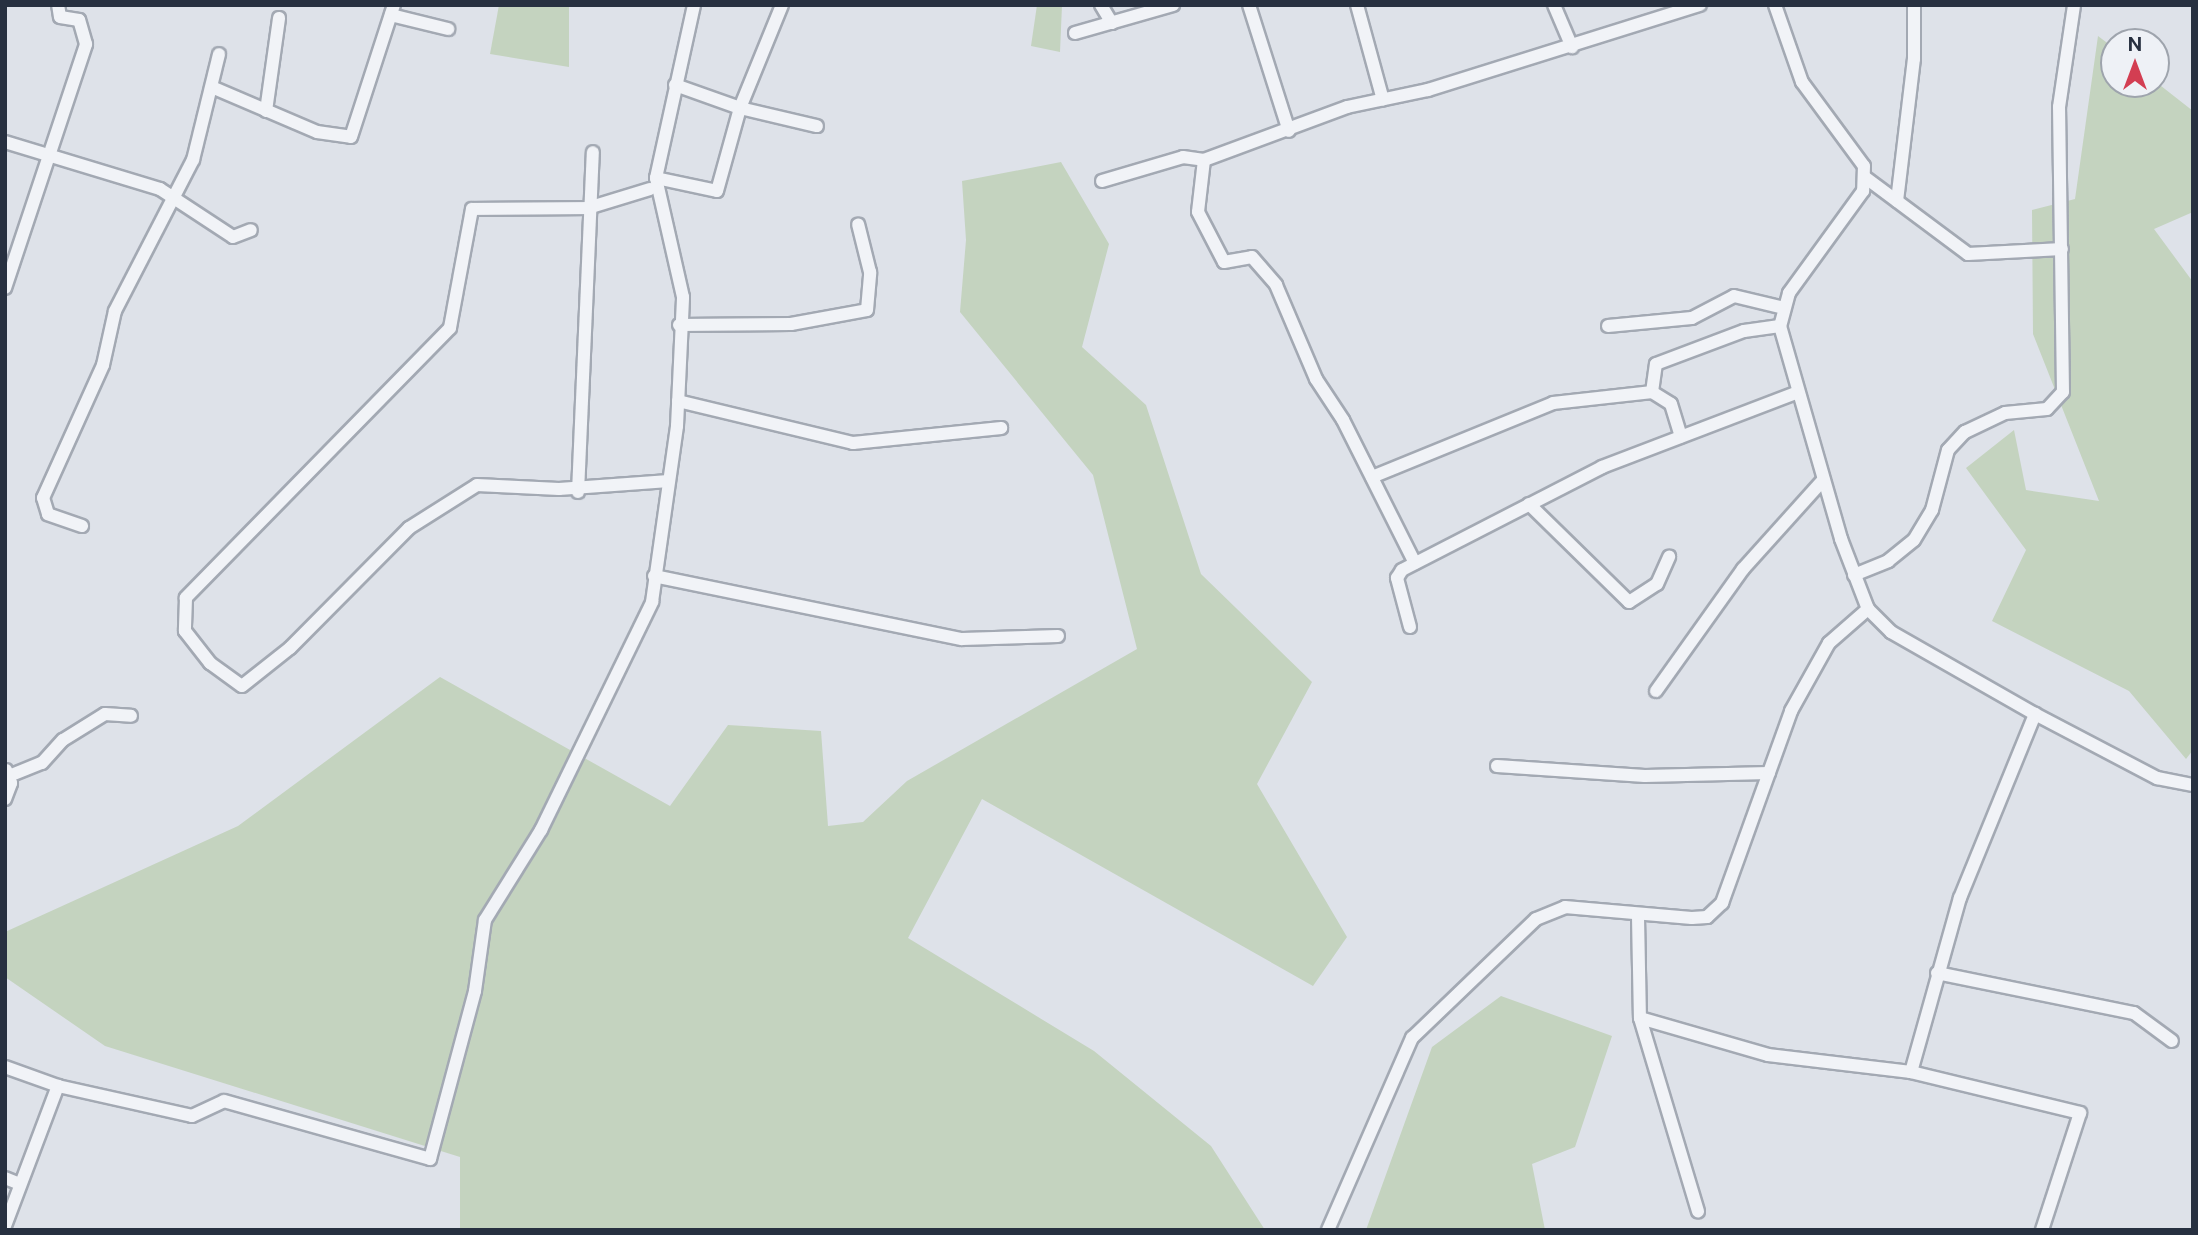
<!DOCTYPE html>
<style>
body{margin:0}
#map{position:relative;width:2198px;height:1235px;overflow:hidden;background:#dee2e9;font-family:"Public Sans",sans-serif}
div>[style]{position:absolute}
.green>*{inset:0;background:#c4d3bf}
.roads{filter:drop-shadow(2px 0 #a3a9b3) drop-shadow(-2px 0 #a3a9b3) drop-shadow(0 2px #a3a9b3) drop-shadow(0 -2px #a3a9b3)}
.minor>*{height:12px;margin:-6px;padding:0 6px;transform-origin:6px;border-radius:6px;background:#f1f3f7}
span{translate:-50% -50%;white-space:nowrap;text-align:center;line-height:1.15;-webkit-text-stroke:5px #eef1f6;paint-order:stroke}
.frame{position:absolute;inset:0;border:7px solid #273040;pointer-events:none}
.north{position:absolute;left:2100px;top:28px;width:70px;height:70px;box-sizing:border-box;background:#eef1f6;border:2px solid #9ea4ad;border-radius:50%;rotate:0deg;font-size:19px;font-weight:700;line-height:28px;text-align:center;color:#273040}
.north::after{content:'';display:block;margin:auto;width:24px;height:32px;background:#d33e52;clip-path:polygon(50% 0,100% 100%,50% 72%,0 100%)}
</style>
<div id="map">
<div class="green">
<div style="clip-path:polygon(499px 5px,569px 5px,569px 67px,490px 54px)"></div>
<div style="clip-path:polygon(1037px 5px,1062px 5px,1060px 52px,1031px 46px)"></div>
<div style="clip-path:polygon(2098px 36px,2114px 48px,2114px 84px,2156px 82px,2193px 111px,2193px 212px,2154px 229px,2193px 282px,2193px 750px,2186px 759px,2129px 691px,1992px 621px,2026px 550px,1966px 468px,2014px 430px,2026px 490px,2099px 501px,2033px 334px,2032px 210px,2075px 199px)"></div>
<div style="clip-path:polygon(1061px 162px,1109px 244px,1082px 347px,1146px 405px,1201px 574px,1312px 682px,1257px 784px,1347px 937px,1313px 986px,982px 799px,908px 938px,1094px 1051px,1211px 1146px,1265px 1230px,460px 1230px,460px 1157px,105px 1046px,5px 977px,5px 932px,238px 826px,440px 677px,670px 806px,728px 725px,821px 731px,828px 826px,863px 822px,907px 781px,1137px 649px,1093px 475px,960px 312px,966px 240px,962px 181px)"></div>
<div style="clip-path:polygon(1501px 996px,1612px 1036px,1575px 1147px,1532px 1164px,1545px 1230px,1366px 1230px,1432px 1047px)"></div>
</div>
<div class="roads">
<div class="minor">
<div style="left:782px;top:5px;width:111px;rotate:112.2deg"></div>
<div style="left:740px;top:108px;width:79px;rotate:13.2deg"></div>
<div style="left:1101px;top:5px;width:21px;rotate:59deg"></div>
<div style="left:1249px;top:5px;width:132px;rotate:72.4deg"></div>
<div style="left:1357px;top:5px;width:98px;rotate:74.7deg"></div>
<div style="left:1554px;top:5px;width:46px;rotate:66.8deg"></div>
<div style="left:1775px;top:5px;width:82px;rotate:70.7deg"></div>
<div style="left:1802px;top:82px;width:104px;rotate:53.6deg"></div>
<div style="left:1864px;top:166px;width:25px;rotate:92deg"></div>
<div style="left:1863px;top:191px;width:126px;rotate:126deg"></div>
<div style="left:1789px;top:293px;width:34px;rotate:105deg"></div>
<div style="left:1780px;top:326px;width:222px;rotate:74deg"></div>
<div style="left:1841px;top:539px;width:75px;rotate:68.9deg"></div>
<div style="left:1868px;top:609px;width:33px;rotate:45deg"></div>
<div style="left:1891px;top:632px;width:166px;rotate:29.7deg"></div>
<div style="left:2035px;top:714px;width:138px;rotate:27.7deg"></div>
<div style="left:2157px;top:778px;width:37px;rotate:11deg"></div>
<div style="left:391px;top:15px;width:59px;rotate:13.8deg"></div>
<div style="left:1075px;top:33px;width:102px;rotate:-15.9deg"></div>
<div style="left:214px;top:88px;width:112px;rotate:23.1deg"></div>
<div style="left:317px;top:132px;width:34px;rotate:8deg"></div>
<div style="left:351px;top:137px;width:139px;rotate:-72deg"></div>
<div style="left:266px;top:111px;width:94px;rotate:-82deg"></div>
<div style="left:5px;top:142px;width:162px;rotate:16.9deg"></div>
<div style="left:160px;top:189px;width:87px;rotate:33.3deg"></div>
<div style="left:233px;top:237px;width:19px;rotate:-21deg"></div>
<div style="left:1204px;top:160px;width:52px;rotate:96.6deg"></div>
<div style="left:1198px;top:212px;width:56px;rotate:62.5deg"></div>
<div style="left:1224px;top:262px;width:28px;rotate:-10deg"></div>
<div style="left:1252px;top:257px;width:37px;rotate:49deg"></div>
<div style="left:1276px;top:285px;width:102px;rotate:66.9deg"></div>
<div style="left:1316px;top:379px;width:49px;rotate:56.6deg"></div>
<div style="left:1343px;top:420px;width:160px;rotate:63.3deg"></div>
<div style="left:656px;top:178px;width:62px;rotate:12deg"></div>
<div style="left:717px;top:191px;width:86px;rotate:-74.5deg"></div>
<div style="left:740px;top:108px;width:69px;rotate:-160.5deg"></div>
<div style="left:1866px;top:178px;width:127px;rotate:36.7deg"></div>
<div style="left:1968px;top:254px;width:94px;rotate:-3deg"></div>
<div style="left:1102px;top:181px;width:84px;rotate:-16.5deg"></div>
<div style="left:1183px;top:157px;width:21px;rotate:8deg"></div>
<div style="left:1204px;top:160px;width:153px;rotate:-20.3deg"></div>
<div style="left:1347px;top:107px;width:83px;rotate:-11.9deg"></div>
<div style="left:1428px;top:90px;width:285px;rotate:-17.4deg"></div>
<div style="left:650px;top:189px;width:65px;rotate:163deg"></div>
<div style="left:588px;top:208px;width:116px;rotate:179.5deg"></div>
<div style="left:472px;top:209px;width:121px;rotate:100.5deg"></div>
<div style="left:450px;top:328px;width:378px;rotate:134.4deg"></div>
<div style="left:186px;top:598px;width:33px;rotate:92deg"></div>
<div style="left:185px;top:631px;width:41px;rotate:52deg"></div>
<div style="left:210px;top:663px;width:39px;rotate:36deg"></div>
<div style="left:242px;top:686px;width:61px;rotate:-38.4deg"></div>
<div style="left:290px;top:648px;width:169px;rotate:-45.2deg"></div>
<div style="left:409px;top:528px;width:80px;rotate:-32.3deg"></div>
<div style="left:477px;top:485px;width:82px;rotate:2.8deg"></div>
<div style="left:559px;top:489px;width:110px;rotate:-4.2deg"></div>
<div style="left:1897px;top:201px;width:143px;rotate:-83.2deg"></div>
<div style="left:1914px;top:59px;width:54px;rotate:-90deg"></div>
<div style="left:5px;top:288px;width:257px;rotate:-71.6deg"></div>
<div style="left:86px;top:44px;width:25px;rotate:-106deg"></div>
<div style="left:79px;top:20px;width:19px;rotate:-171deg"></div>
<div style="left:60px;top:17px;width:12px;rotate:-99deg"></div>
<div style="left:679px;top:325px;width:112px;rotate:-0.5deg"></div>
<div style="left:791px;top:324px;width:77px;rotate:-10.4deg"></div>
<div style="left:867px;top:310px;width:38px;rotate:-85deg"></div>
<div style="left:870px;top:272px;width:49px;rotate:-104deg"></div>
<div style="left:1608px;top:326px;width:84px;rotate:-5.4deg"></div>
<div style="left:1692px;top:318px;width:47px;rotate:-27.6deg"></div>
<div style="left:1734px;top:296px;width:51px;rotate:13.5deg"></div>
<div style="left:1652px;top:392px;width:28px;rotate:-82deg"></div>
<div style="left:1656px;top:364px;width:94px;rotate:-20.6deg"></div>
<div style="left:1744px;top:331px;width:36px;rotate:-8deg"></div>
<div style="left:678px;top:401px;width:180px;rotate:13.5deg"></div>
<div style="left:853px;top:443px;width:149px;rotate:-5.8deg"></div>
<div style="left:1372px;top:477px;width:196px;rotate:-22.2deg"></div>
<div style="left:1553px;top:403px;width:100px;rotate:-6.3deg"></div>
<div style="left:1652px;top:392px;width:22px;rotate:32deg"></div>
<div style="left:1671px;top:404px;width:34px;rotate:73deg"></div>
<div style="left:578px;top:492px;width:340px;rotate:-87.5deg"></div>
<div style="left:1529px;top:504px;width:140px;rotate:44.4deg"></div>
<div style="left:1629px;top:602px;width:33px;rotate:-33deg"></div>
<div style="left:1657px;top:584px;width:30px;rotate:-66deg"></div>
<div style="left:82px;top:526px;width:36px;rotate:-161deg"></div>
<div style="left:48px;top:514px;width:17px;rotate:-107deg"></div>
<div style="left:43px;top:498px;width:146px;rotate:-65.7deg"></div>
<div style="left:103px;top:365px;width:55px;rotate:-77.5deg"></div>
<div style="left:115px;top:311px;width:170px;rotate:-62.7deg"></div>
<div style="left:193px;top:160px;width:109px;rotate:-76.2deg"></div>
<div style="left:1854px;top:575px;width:37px;rotate:-22deg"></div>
<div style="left:1888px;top:561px;width:33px;rotate:-39deg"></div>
<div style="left:1914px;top:540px;width:35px;rotate:-59deg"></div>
<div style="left:1932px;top:510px;width:62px;rotate:-75.1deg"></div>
<div style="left:1948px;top:450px;width:25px;rotate:-47deg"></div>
<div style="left:1965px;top:432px;width:44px;rotate:-25.4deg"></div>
<div style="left:2005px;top:413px;width:42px;rotate:-5.4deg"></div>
<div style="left:2047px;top:409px;width:23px;rotate:-47deg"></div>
<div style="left:2063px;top:392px;width:285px;rotate:-90.8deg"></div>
<div style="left:2059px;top:107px;width:103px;rotate:-81.6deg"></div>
<div style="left:654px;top:576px;width:314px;rotate:11.6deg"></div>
<div style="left:962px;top:639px;width:96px;rotate:-1.8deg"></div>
<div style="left:1410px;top:627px;width:51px;rotate:-104.9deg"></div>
<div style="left:1397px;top:578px;width:9px;rotate:-58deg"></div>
<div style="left:1402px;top:570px;width:225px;rotate:-27.2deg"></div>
<div style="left:1602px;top:467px;width:208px;rotate:-20.9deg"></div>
<div style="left:1656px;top:691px;width:150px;rotate:-54.5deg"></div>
<div style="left:1743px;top:569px;width:120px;rotate:-48deg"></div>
<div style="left:1497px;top:766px;width:148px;rotate:3.9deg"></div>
<div style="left:1645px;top:776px;width:124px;rotate:-1.4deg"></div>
<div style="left:9px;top:776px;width:35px;rotate:-22deg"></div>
<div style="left:42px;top:763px;width:31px;rotate:-48deg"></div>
<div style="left:63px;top:740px;width:49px;rotate:-31.8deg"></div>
<div style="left:105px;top:714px;width:26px;rotate:4deg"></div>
<div style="left:5px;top:799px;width:17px;rotate:-69deg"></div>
<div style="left:11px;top:783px;width:14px;rotate:-111deg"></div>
<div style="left:1638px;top:917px;width:101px;rotate:88.9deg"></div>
<div style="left:1640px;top:1018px;width:202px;rotate:73.3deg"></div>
<div style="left:1937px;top:973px;width:201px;rotate:11.5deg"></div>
<div style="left:2134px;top:1013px;width:47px;rotate:36.4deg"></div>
<div style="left:1640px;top:1018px;width:133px;rotate:16.1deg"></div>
<div style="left:1768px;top:1055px;width:144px;rotate:6.8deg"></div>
<div style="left:1911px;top:1072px;width:174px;rotate:13.6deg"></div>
<div style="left:2080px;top:1113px;width:123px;rotate:108deg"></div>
<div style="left:5px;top:1067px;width:56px;rotate:19.7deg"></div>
<div style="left:58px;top:1086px;width:137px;rotate:12.6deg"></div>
<div style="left:192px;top:1116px;width:35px;rotate:-25deg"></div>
<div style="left:224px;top:1101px;width:214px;rotate:15.7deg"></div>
<div style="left:430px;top:1159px;width:174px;rotate:-75deg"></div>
<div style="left:475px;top:991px;width:72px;rotate:-82deg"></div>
<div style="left:485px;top:920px;width:106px;rotate:-58.1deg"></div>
<div style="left:541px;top:830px;width:254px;rotate:-64deg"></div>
<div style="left:652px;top:602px;width:178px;rotate:-81.9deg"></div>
<div style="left:677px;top:426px;width:129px;rotate:-87.3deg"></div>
<div style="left:683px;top:297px;width:122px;rotate:-102.8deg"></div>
<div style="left:656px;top:178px;width:177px;rotate:-77.6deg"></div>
<div style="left:1911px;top:1072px;width:181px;rotate:-74.3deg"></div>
<div style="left:1960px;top:898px;width:199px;rotate:-67.8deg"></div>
<div style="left:5px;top:1178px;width:16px;rotate:22deg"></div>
<div style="left:5px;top:1226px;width:150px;rotate:-69.3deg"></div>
<div style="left:1328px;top:1230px;width:210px;rotate:-66.4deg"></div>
<div style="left:1412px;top:1038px;width:172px;rotate:-43.8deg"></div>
<div style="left:1536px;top:919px;width:31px;rotate:-22deg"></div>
<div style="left:1565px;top:907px;width:127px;rotate:5deg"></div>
<div style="left:1692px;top:918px;width:15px;rotate:-4deg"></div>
<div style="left:1707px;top:917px;width:21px;rotate:-43deg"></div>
<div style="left:1722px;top:903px;width:204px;rotate:-70.2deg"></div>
<div style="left:1791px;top:711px;width:78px;rotate:-60.8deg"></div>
<div style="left:1829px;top:643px;width:52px;rotate:-41.1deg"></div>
</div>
</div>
<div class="frame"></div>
<div class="north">N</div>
</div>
